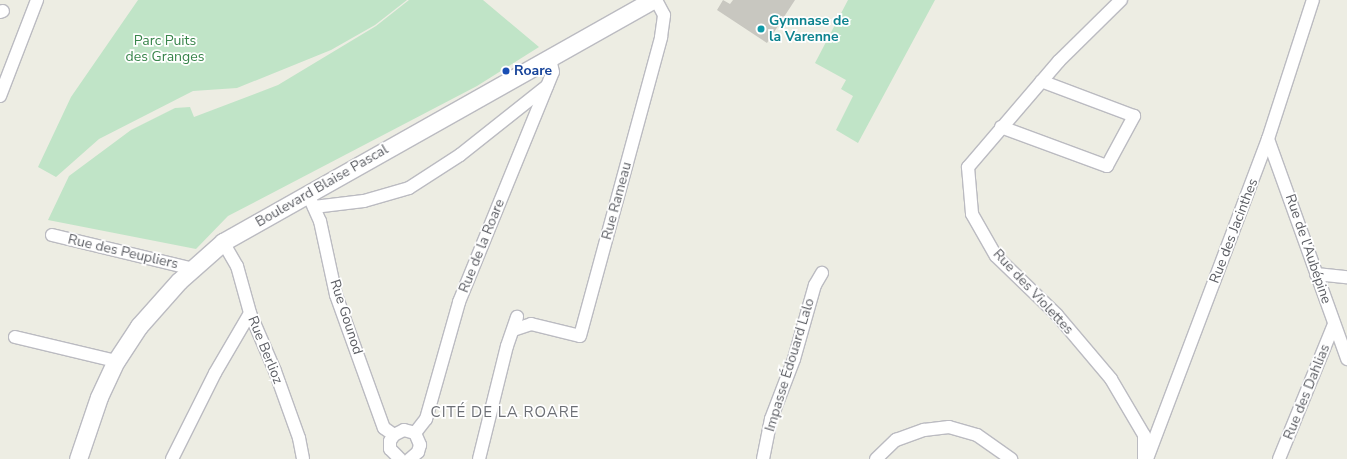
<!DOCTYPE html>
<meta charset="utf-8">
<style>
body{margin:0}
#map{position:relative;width:1347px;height:459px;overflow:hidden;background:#edede3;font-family:"Nunito Sans",sans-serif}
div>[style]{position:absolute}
.green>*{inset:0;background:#c0e4c7}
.building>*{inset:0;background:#c8c7c0}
.roads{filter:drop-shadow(1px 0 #bbbbc1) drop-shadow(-1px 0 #bbbbc1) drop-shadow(0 1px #bbbbc1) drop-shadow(0 -1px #bbbbc1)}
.minor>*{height:12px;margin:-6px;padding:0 6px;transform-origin:6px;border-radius:6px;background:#fff}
.secondary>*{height:17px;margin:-8.5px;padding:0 8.5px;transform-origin:8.5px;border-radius:8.5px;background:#fff}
.dots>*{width:11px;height:11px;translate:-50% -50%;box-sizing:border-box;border:2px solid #fff;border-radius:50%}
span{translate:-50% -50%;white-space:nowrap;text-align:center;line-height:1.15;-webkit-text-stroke:3.5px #fff;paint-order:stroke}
.culture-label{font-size:14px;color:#0d838f;font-weight:700}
.left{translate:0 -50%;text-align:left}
.park-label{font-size:14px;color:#39854b}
.transit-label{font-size:14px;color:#164399;font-weight:700}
.street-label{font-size:14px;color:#5b5d63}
.neighbourhood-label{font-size:15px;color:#6c6f75;letter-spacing:1px}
</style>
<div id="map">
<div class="green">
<div style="clip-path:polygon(138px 0,407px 0,375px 25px,331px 50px,237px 88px,193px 91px,99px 139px,56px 177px,38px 167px,71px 97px)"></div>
<div style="clip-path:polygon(409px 0,483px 0,539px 47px,477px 86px,228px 216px,196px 249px,48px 220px,69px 176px,131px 130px,175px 108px,190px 107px,194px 117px,278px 85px,376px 26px)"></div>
<div style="clip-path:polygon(848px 0,935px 0,858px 143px,836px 130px,853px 96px,841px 89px,846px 80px,815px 63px)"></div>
</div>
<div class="building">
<div style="clip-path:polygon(723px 0,730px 4px,733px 0,795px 0,767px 43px,717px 10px)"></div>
</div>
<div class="roads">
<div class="minor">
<div style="left:1121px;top:0;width:87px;rotate:135.5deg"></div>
<div style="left:1059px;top:61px;width:140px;rotate:130.6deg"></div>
<div style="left:968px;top:167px;width:47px;rotate:85.1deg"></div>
<div style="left:972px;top:214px;width:48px;rotate:60.3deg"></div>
<div style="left:996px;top:256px;width:85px;rotate:44deg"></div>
<div style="left:1057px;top:315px;width:84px;rotate:49.8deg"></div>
<div style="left:1111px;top:379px;width:65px;rotate:59.5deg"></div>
<div style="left:1144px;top:435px;width:24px;rotate:90deg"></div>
<div style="left:0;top:12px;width:3px;rotate:-18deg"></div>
<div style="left:0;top:96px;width:103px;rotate:-68.9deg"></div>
<div style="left:1001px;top:127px;width:113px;rotate:20.2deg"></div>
<div style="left:1107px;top:166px;width:57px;rotate:-61.6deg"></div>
<div style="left:1134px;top:116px;width:99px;rotate:-159.4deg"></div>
<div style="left:1268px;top:139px;width:234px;rotate:70.2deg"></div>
<div style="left:311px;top:201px;width:22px;rotate:66deg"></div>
<div style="left:320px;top:221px;width:76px;rotate:77.8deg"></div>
<div style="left:336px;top:295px;width:141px;rotate:70.2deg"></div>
<div style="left:384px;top:428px;width:12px;rotate:35deg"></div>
<div style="left:314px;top:207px;width:50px;rotate:-6.8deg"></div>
<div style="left:364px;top:201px;width:47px;rotate:-16.1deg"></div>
<div style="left:409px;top:188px;width:61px;rotate:-32.9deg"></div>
<div style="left:460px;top:155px;width:111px;rotate:-38.4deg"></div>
<div style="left:52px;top:235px;width:146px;rotate:13.5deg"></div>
<div style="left:223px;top:242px;width:28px;rotate:60deg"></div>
<div style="left:237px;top:266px;width:49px;rotate:74.5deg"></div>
<div style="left:250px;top:313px;width:63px;rotate:66.7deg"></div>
<div style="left:275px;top:371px;width:71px;rotate:70.3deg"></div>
<div style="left:299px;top:438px;width:21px;rotate:79deg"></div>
<div style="left:1316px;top:274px;width:31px;rotate:6deg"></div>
<div style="left:513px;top:330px;width:19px;rotate:-18deg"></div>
<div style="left:531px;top:324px;width:50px;rotate:13.8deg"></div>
<div style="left:580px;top:336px;width:310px;rotate:-74.8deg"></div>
<div style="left:661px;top:37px;width:22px;rotate:-82deg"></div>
<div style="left:664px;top:15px;width:17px;rotate:-118deg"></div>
<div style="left:15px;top:337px;width:104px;rotate:13.4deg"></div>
<div style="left:415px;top:433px;width:18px;rotate:-52deg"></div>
<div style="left:426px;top:419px;width:122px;rotate:-74.2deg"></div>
<div style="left:459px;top:302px;width:248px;rotate:-67.8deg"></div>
<div style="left:553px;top:72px;width:13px;rotate:-103deg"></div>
<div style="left:172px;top:459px;width:96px;rotate:-63.4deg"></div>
<div style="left:215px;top:373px;width:69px;rotate:-59.7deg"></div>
<div style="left:400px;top:459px;width:14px;rotate:-135deg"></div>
<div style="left:390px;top:449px;width:8px;rotate:-90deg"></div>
<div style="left:390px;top:441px;width:7px;rotate:-56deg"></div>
<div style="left:394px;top:435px;width:11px;rotate:-27deg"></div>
<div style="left:404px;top:430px;width:11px;rotate:15deg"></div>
<div style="left:415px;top:433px;width:13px;rotate:67deg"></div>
<div style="left:420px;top:445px;width:7px;rotate:106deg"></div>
<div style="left:418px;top:452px;width:11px;rotate:139deg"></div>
<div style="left:479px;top:459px;width:116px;rotate:-76.1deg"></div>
<div style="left:507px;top:346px;width:31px;rotate:-71deg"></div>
<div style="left:763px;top:459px;width:41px;rotate:-78.7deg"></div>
<div style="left:771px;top:419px;width:64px;rotate:-69deg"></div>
<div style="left:794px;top:359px;width:77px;rotate:-74.2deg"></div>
<div style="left:815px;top:285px;width:14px;rotate:-60deg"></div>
<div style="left:876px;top:459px;width:28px;rotate:-44deg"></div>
<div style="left:896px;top:440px;width:30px;rotate:-20deg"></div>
<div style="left:924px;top:430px;width:25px;rotate:-7deg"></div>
<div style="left:949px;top:427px;width:29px;rotate:16deg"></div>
<div style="left:977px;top:435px;width:42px;rotate:35.2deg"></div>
<div style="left:1147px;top:459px;width:342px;rotate:-69.3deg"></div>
<div style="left:1268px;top:139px;width:146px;rotate:-72.1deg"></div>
<div style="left:1279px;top:459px;width:146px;rotate:-67.8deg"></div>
</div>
<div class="secondary">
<div style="left:78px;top:459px;width:65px;rotate:-71.3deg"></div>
<div style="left:99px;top:397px;width:40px;rotate:-65deg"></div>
<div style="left:116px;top:361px;width:42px;rotate:-56.7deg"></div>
<div style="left:139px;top:326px;width:60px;rotate:-48.4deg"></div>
<div style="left:179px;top:281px;width:59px;rotate:-41.6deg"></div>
<div style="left:223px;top:242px;width:493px;rotate:-29.4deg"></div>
</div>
</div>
<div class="dots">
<div style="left:761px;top:29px;background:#0f9aa8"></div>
<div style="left:506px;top:71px;background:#1a4fb4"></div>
</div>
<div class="culture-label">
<span class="left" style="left:769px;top:29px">Gymnase de<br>la Varenne</span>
</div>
<div class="park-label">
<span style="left:165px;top:49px">Parc Puits<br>des Granges</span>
</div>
<div class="transit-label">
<span class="left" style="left:514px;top:71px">Roare</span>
</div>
<div class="street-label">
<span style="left:322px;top:186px;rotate:-30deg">Boulevard Blaise Pascal</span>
<span style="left:617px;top:201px;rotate:-75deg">Rue Rameau</span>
<span style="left:1234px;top:231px;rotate:-69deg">Rue des Jacinthes</span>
<span style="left:482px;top:246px;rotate:-68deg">Rue de la Roare</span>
<span style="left:1308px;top:249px;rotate:71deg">Rue de l'Aubépine</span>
<span style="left:123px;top:252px;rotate:13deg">Rue des Peupliers</span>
<span style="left:1033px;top:292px;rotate:47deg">Rue des Violettes</span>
<span style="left:346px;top:317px;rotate:72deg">Rue Gounod</span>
<span style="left:265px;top:350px;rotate:68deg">Rue Berlioz</span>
<span style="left:790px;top:365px;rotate:-73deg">Impasse Édouard Lalo</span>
<span style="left:1307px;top:392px;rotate:-68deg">Rue des Dahlias</span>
</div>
<div class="neighbourhood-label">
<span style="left:505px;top:413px">CITÉ DE LA ROARE</span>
</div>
</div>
